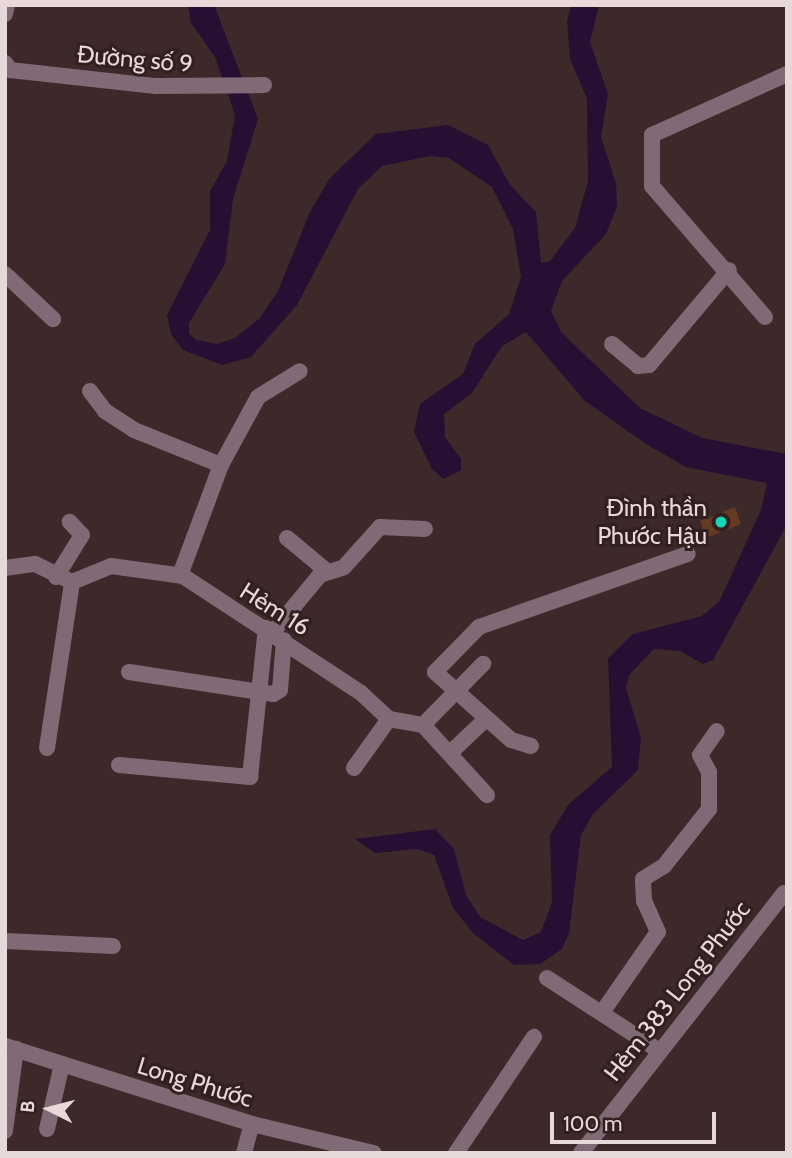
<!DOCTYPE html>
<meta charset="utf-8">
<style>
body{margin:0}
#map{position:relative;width:792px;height:1158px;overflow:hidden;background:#3d292a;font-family:Cabin,sans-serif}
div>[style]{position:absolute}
.water>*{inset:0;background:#260f32}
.building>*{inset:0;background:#663b24}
.minor>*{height:16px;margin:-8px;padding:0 8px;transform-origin:8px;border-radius:8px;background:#7f6a75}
.dots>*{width:19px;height:19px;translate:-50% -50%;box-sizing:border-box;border:4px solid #321f20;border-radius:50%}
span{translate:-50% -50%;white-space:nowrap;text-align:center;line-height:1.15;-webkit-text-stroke:6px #321f20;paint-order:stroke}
.street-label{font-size:24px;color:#e7d9d9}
.poi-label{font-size:24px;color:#e7d9d9}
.right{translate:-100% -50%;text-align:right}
.frame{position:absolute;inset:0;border:7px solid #e7d9d9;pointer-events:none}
.north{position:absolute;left:14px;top:1074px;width:70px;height:70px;-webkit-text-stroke:5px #321f20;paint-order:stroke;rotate:276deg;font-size:19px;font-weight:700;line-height:28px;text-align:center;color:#e7d9d9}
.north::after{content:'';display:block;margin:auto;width:24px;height:32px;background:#e7d9d9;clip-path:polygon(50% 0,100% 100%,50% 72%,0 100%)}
.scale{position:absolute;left:550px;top:1112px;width:166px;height:32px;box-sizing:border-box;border:4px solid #e7d9d9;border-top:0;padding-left:9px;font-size:21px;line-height:24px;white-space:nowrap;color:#e7d9d9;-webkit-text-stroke:5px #321f20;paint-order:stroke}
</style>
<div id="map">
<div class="water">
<div style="clip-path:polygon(188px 5px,214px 5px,258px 119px,233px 199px,225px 264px,189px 323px,189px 334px,197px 340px,217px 344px,235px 338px,259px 319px,278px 291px,310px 212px,330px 178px,376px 134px,448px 125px,488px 145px,510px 185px,536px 212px,541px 263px,550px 261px,575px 228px,588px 181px,587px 99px,570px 59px,567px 21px,571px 5px,599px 5px,590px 42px,608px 94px,601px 137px,616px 183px,617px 207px,606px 234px,562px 281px,551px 311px,561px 332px,640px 408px,702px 438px,787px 454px,787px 525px,713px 660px,703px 664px,680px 651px,654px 649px,629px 675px,626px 688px,641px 738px,638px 770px,593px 814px,581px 835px,569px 933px,562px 949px,540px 964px,514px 965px,473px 933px,453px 908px,434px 855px,417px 849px,375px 853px,355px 839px,435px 829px,454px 849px,466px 895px,480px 917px,523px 940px,541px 932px,552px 902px,550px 835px,568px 805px,612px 767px,608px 658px,633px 634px,702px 616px,719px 602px,761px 510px,767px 483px,686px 467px,646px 444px,585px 401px,526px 332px,502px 346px,472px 393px,444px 414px,445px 437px,461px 459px,461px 470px,443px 479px,432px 469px,414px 432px,420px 404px,463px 374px,475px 344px,509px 314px,521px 277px,513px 229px,492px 187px,449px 158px,430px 156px,382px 166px,358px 189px,297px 305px,251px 357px,222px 365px,183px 350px,171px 334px,167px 315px,210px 230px,210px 191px,227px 161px,235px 115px,215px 57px,191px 23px)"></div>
</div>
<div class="building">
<div style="clip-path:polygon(735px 507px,741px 524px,706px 538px,700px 521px)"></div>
</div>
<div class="minor">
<div style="left:5px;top:14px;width:9px;rotate:-77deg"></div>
<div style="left:5px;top:63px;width:9px;rotate:54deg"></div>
<div style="left:10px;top:70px;width:147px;rotate:6.3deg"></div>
<div style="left:156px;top:86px;width:108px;rotate:-0.5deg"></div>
<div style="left:5px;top:274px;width:66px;rotate:43.2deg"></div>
<div style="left:765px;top:317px;width:173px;rotate:-130.8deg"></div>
<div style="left:652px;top:186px;width:51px;rotate:-90deg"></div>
<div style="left:652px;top:135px;width:148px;rotate:-24.3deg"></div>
<div style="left:612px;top:344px;width:34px;rotate:40deg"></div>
<div style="left:638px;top:366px;width:11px;rotate:-5deg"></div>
<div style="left:649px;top:365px;width:124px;rotate:-49.9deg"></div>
<div style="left:90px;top:391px;width:25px;rotate:53deg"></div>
<div style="left:105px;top:411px;width:35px;rotate:33deg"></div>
<div style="left:134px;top:430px;width:94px;rotate:21.9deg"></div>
<div style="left:221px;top:465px;width:117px;rotate:110.4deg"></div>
<div style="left:221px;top:465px;width:77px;rotate:-61.4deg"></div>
<div style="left:258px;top:397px;width:49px;rotate:-31.8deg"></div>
<div style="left:287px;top:538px;width:53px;rotate:39.7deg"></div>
<div style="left:5px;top:568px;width:30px;rotate:-8deg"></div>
<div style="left:35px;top:564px;width:41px;rotate:25.9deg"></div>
<div style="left:72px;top:582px;width:42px;rotate:-22.3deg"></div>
<div style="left:111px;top:566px;width:73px;rotate:7.9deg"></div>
<div style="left:183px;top:576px;width:213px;rotate:33.3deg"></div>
<div style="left:361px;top:693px;width:38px;rotate:43deg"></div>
<div style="left:389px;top:719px;width:35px;rotate:10deg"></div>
<div style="left:423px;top:725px;width:95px;rotate:47.6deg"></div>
<div style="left:56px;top:577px;width:49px;rotate:-58.2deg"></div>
<div style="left:82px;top:535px;width:18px;rotate:-133deg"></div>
<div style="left:272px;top:633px;width:75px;rotate:-50.4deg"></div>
<div style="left:320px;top:575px;width:25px;rotate:-18deg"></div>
<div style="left:344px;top:567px;width:54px;rotate:-48deg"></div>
<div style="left:380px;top:527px;width:45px;rotate:2.5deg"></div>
<div style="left:129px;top:672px;width:146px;rotate:8.7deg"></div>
<div style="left:273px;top:694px;width:8px;rotate:-30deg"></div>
<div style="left:280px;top:690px;width:50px;rotate:-85.4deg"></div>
<div style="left:423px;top:725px;width:86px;rotate:-45.5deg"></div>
<div style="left:531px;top:746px;width:21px;rotate:-163deg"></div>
<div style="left:511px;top:740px;width:102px;rotate:-138.2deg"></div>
<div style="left:435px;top:672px;width:63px;rotate:-45.6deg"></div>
<div style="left:479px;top:627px;width:221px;rotate:-19.3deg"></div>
<div style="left:47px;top:748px;width:168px;rotate:-81.4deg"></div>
<div style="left:451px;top:752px;width:47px;rotate:-43.3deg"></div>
<div style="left:119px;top:765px;width:132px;rotate:5.2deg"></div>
<div style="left:250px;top:777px;width:150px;rotate:-83.9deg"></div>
<div style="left:354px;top:768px;width:60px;rotate:-54.5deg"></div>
<div style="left:5px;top:941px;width:108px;rotate:2.7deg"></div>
<div style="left:547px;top:978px;width:132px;rotate:33deg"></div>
<div style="left:603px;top:1011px;width:96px;rotate:-55.2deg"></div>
<div style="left:658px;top:932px;width:34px;rotate:-114deg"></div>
<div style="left:644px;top:901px;width:22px;rotate:-93deg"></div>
<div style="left:643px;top:879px;width:25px;rotate:-32deg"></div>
<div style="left:664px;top:866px;width:73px;rotate:-51.7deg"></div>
<div style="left:709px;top:809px;width:37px;rotate:-90deg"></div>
<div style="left:709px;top:772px;width:19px;rotate:-118deg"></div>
<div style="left:700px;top:755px;width:29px;rotate:-55deg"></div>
<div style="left:5px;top:1046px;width:259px;rotate:17.5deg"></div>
<div style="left:252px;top:1124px;width:125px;rotate:13.4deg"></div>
<div style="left:47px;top:1129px;width:67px;rotate:-77deg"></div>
<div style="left:5px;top:1131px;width:83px;rotate:-82.4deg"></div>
<div style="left:244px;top:1153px;width:30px;rotate:-75deg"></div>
<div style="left:456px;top:1153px;width:140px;rotate:-56.1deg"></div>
<div style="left:581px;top:1153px;width:330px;rotate:-52deg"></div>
</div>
<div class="dots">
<div style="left:721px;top:522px;background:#17d5b2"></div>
</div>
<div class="street-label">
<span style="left:135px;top:59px;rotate:5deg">Đường số 9</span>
<span style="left:275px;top:609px;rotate:32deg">Hẻm 16</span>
<span style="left:677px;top:991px;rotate:-52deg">Hẻm 383 Long Phước</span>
<span style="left:195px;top:1082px;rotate:17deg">Long Phước</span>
</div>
<div class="poi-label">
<span class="right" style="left:707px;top:522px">Đình thần<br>Phước Hậu</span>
</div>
<div class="frame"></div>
<div class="north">B</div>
<div class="scale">100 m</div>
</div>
